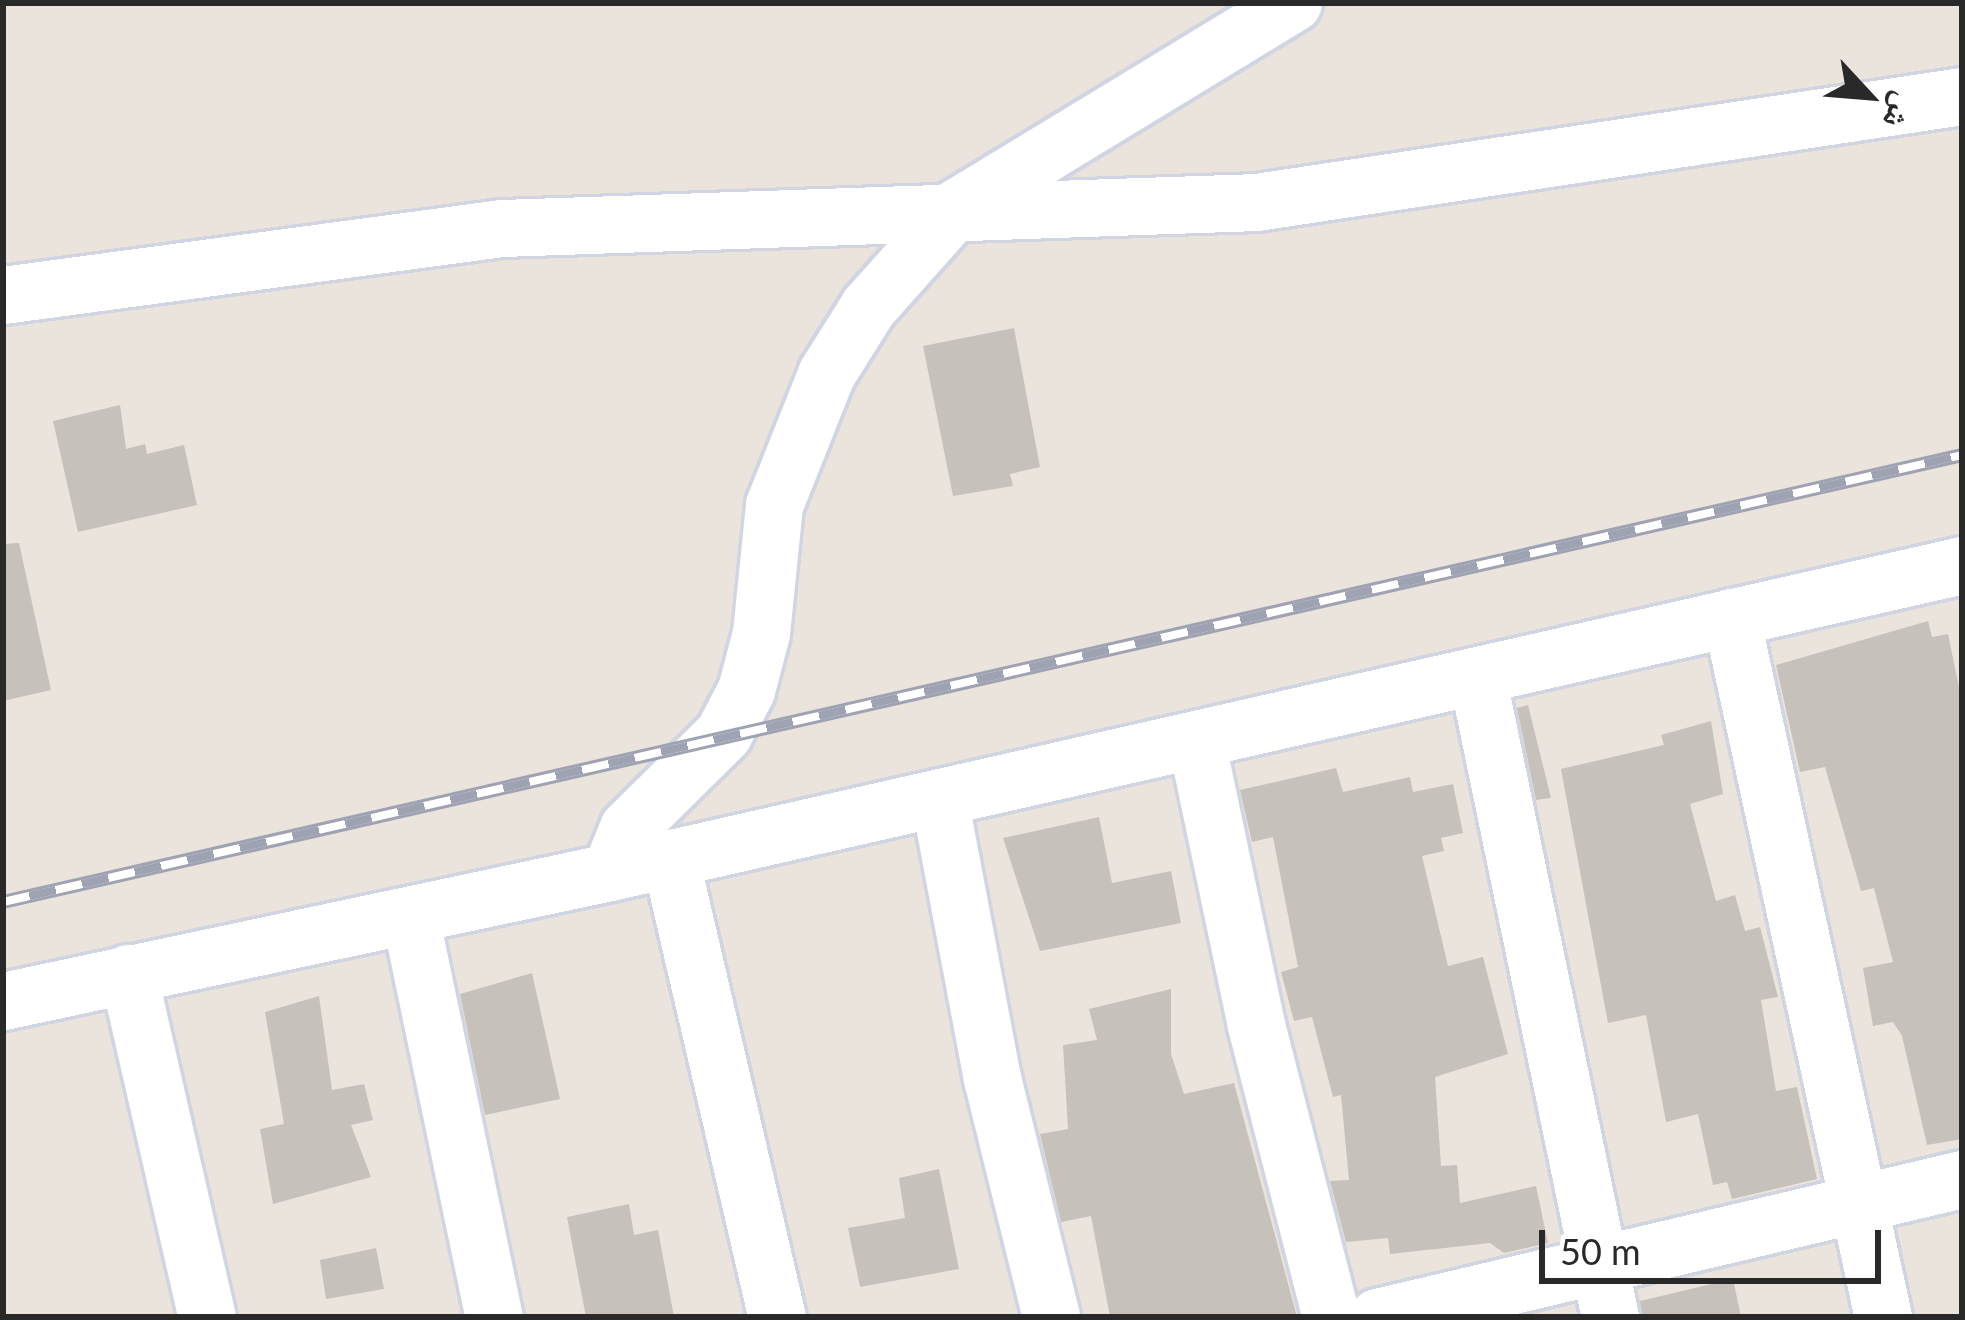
<!DOCTYPE html>
<meta charset="utf-8">
<style>
body{margin:0}
#map{position:relative;width:1965px;height:1320px;overflow:hidden;background:#ebe4dc;font-family:Lato,"Noto Naskh Arabic",sans-serif}
div>[style]{position:absolute}
.building>*{inset:0;background:#c6c1bb}
.roads{filter:drop-shadow(3px 0 #d1d5e2) drop-shadow(-3px 0 #d1d5e2) drop-shadow(0 3px #d1d5e2) drop-shadow(0 -3px #d1d5e2)}
.minor>*{height:57px;margin:-28.5px;padding:0 28.5px;transform-origin:28.5px;border-radius:28.5px;background:#fff}
.rail>*{height:14px;margin-top:-7px;transform-origin:0;background:repeating-linear-gradient(90deg,#fff 0 27px,#9fa2b3 0 54px);box-sizing:border-box;border-block:3px solid #9fa2b3}
span{translate:-50% -50%;white-space:nowrap;text-align:center;line-height:1.15;-webkit-text-stroke:9px #fff;paint-order:stroke}
.frame{position:absolute;inset:0;border:6px solid #292929;pointer-events:none}
.north{position:absolute;left:1809px;top:36px;width:120px;height:120px;-webkit-text-stroke:9px #fff;paint-order:stroke;rotate:116deg;font-size:33px;font-weight:700;line-height:48px;text-align:center;color:#292929}
.north::after{content:'';display:block;margin:auto;width:42px;height:54px;background:#292929;clip-path:polygon(50% 0,100% 100%,50% 72%,0 100%)}
.scale{position:absolute;left:1539px;top:1230px;width:342px;height:54px;box-sizing:border-box;border:6px solid #292929;border-top:0;padding-left:15px;font-size:36px;line-height:42px;white-space:nowrap;color:#292929;-webkit-text-stroke:9px #fff;paint-order:stroke}
</style>
<div id="map">
<div class="building">
<div style="clip-path:polygon(1014px 328px,1040px 467px,1010px 474px,1013px 486px,953px 496px,923px 346px)"></div>
<div style="clip-path:polygon(120px 405px,126px 449px,145px 444px,147px 454px,184px 445px,197px 505px,78px 532px,53px 421px)"></div>
<div style="clip-path:polygon(19px 543px,51px 690px,3px 701px,3px 544px)"></div>
<div style="clip-path:polygon(1928px 621px,1932px 637px,1948px 634px,1962px 702px,1962px 1139px,1927px 1145px,1902px 1036px,1893px 1022px,1873px 1026px,1863px 968px,1893px 962px,1874px 888px,1861px 891px,1825px 767px,1800px 772px,1776px 665px)"></div>
<div style="clip-path:polygon(1528px 705px,1551px 798px,1536px 800px,1517px 708px)"></div>
<div style="clip-path:polygon(1711px 721px,1723px 794px,1690px 804px,1716px 901px,1735px 895px,1745px 931px,1760px 927px,1778px 997px,1761px 1000px,1776px 1091px,1797px 1087px,1817px 1179px,1732px 1199px,1727px 1182px,1713px 1185px,1698px 1114px,1666px 1122px,1646px 1015px,1608px 1023px,1561px 769px,1664px 745px,1661px 735px)"></div>
<div style="clip-path:polygon(1336px 768px,1343px 792px,1410px 777px,1413px 792px,1453px 784px,1463px 833px,1441px 838px,1444px 851px,1422px 856px,1448px 966px,1483px 957px,1508px 1054px,1435px 1077px,1441px 1166px,1457px 1165px,1460px 1203px,1536px 1186px,1548px 1243px,1504px 1253px,1490px 1243px,1390px 1254px,1388px 1238px,1346px 1242px,1330px 1181px,1349px 1180px,1341px 1095px,1333px 1097px,1312px 1017px,1294px 1021px,1281px 972px,1298px 967px,1273px 837px,1252px 842px,1240px 790px)"></div>
<div style="clip-path:polygon(1099px 817px,1112px 883px,1171px 871px,1181px 923px,1040px 951px,1003px 838px)"></div>
<div style="clip-path:polygon(532px 973px,560px 1099px,485px 1115px,460px 994px)"></div>
<div style="clip-path:polygon(1171px 989px,1171px 1054px,1184px 1094px,1234px 1083px,1297px 1317px,1110px 1317px,1091px 1216px,1061px 1222px,1040px 1134px,1068px 1129px,1063px 1045px,1097px 1040px,1089px 1009px)"></div>
<div style="clip-path:polygon(319px 996px,332px 1090px,364px 1084px,373px 1120px,351px 1125px,371px 1177px,273px 1204px,260px 1129px,284px 1124px,265px 1012px)"></div>
<div style="clip-path:polygon(939px 1169px,959px 1269px,860px 1287px,848px 1228px,905px 1218px,899px 1178px)"></div>
<div style="clip-path:polygon(629px 1204px,634px 1235px,658px 1230px,674px 1317px,586px 1317px,567px 1217px)"></div>
<div style="clip-path:polygon(376px 1248px,384px 1289px,326px 1299px,320px 1260px)"></div>
<div style="clip-path:polygon(1733px 1279px,1741px 1317px,1642px 1317px,1640px 1301px)"></div>
</div>
<div class="roads">
<div class="minor">
<div style="left:3px;top:295px;width:503px;rotate:-7.65deg"></div>
<div style="left:502px;top:228px;width:754px;rotate:-1.97deg"></div>
<div style="left:1256px;top:202px;width:714px;rotate:-8.54deg"></div>
<div style="left:1731px;top:617px;width:716px;rotate:77.75deg"></div>
<div style="left:1477px;top:676px;width:655px;rotate:78.28deg"></div>
<div style="left:1196px;top:740px;width:291px;rotate:78.1deg"></div>
<div style="left:1256px;top:1025px;width:301px;rotate:75.6deg"></div>
<div style="left:939px;top:798px;width:285px;rotate:79.3deg"></div>
<div style="left:992px;top:1078px;width:246px;rotate:76.1deg"></div>
<div style="left:670px;top:858px;width:471px;rotate:76.9deg"></div>
<div style="left:610px;top:872px;width:48px;rotate:-67.8deg"></div>
<div style="left:628px;top:828px;width:134px;rotate:-44.7deg"></div>
<div style="left:723px;top:734px;width:50px;rotate:-62.4deg"></div>
<div style="left:746px;top:690px;width:59px;rotate:-75.3deg"></div>
<div style="left:761px;top:633px;width:129px;rotate:-84.2deg"></div>
<div style="left:774px;top:505px;width:141px;rotate:-68.3deg"></div>
<div style="left:826px;top:374px;width:79px;rotate:-57.9deg"></div>
<div style="left:868px;top:307px;width:134px;rotate:-48.3deg"></div>
<div style="left:957px;top:207px;width:393px;rotate:-31.3deg"></div>
<div style="left:410px;top:916px;width:410px;rotate:78.2deg"></div>
<div style="left:128px;top:973px;width:353px;rotate:77.1deg"></div>
<div style="left:3px;top:1001px;width:621px;rotate:-12deg"></div>
<div style="left:610px;top:872px;width:1386px;rotate:-12.79deg"></div>
<div style="left:1377px;top:1317px;width:601px;rotate:-13.27deg"></div>
</div>
</div>
<div class="rail">
<div style="left:3px;top:902px;width:2009px;rotate:-12.85deg"></div>
</div>
<div class="frame"></div>
<div class="north">ش</div>
<div class="scale">50 m</div>
</div>
